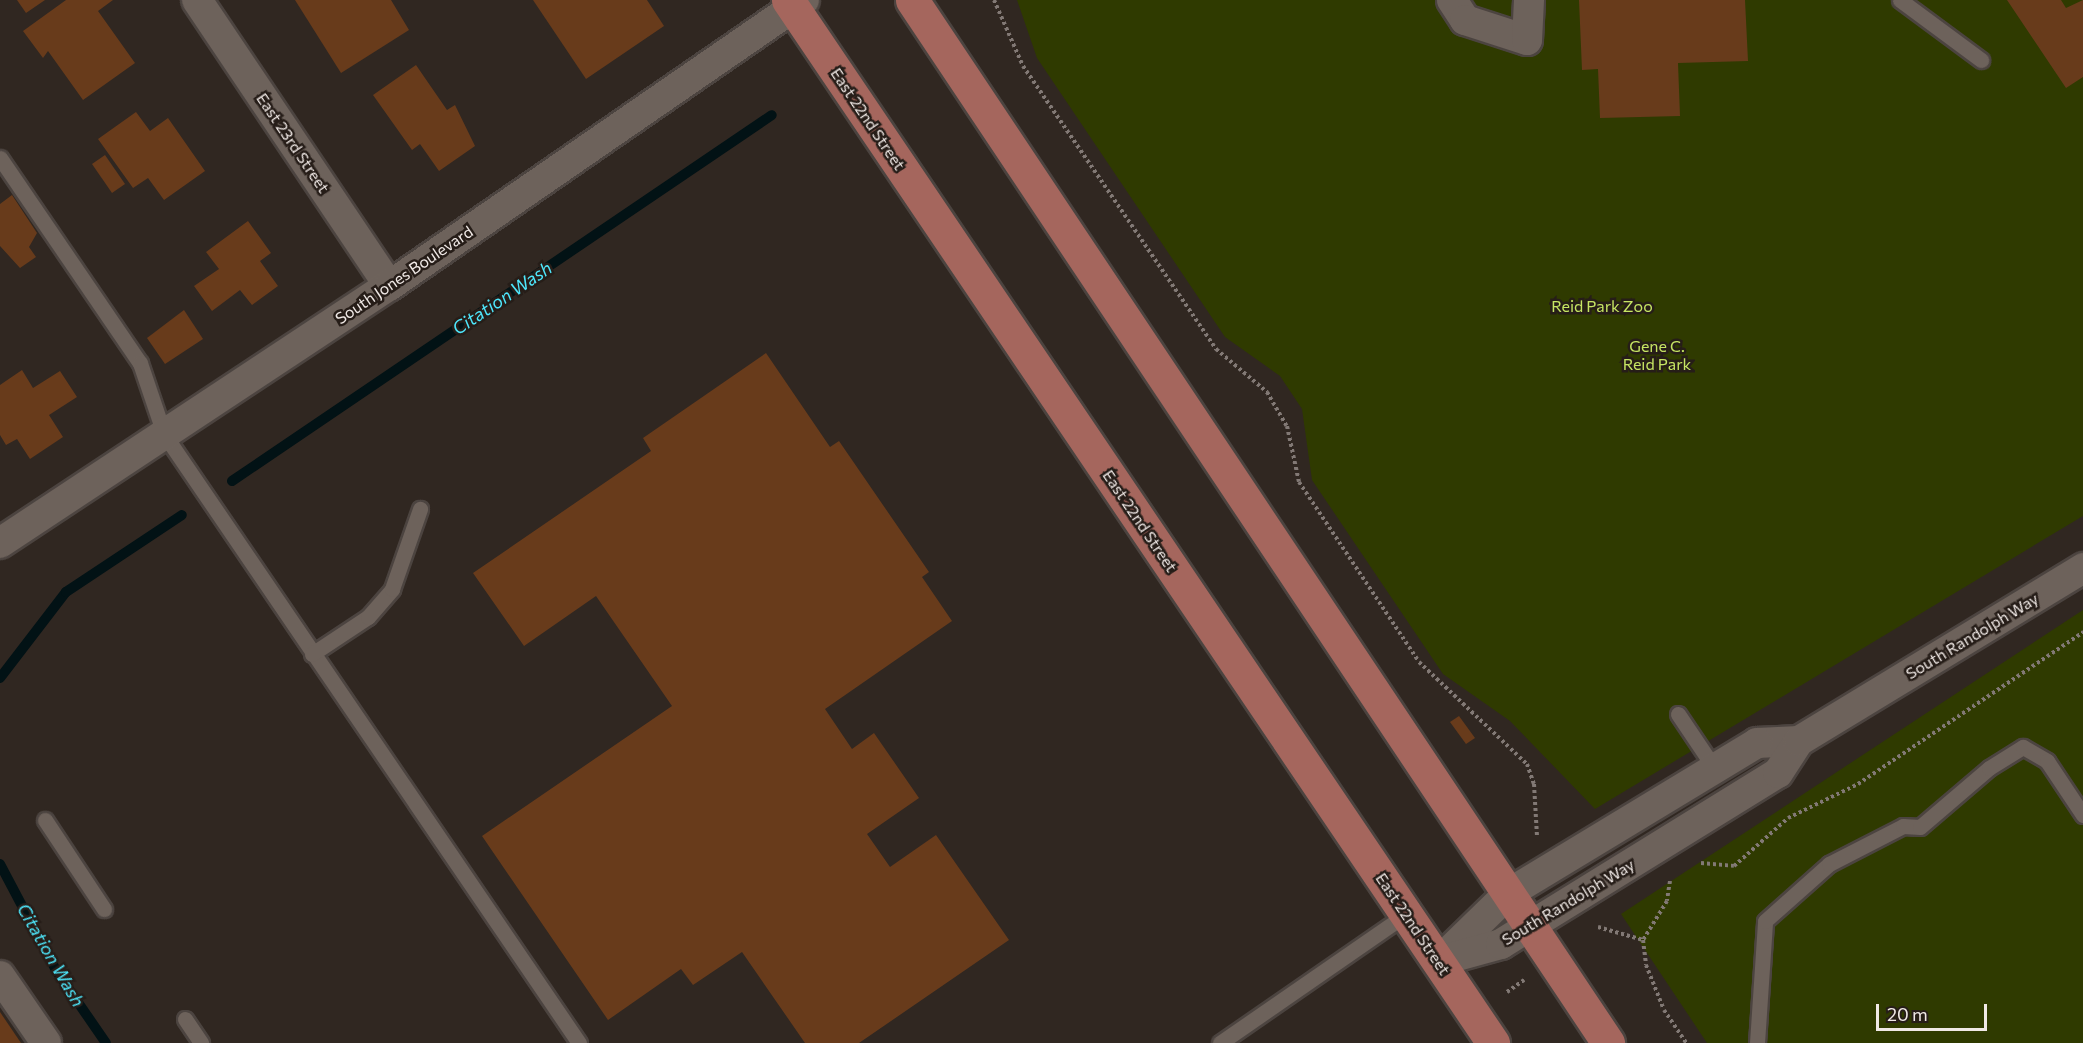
<!DOCTYPE html>
<style>
body{margin:0}
#map{position:relative;width:2083px;height:1043px;overflow:hidden;background:#302721;font-family:Commissioner,sans-serif}
div>[style]{position:absolute}
.green>*{inset:0;background:#2f3a00}
.stream>*{height:10px;margin:-5px;padding:0 5px;transform-origin:5px;border-radius:5px;background:#021215}
.building>*{inset:0;background:#683b1b}
.path>*{height:4px;margin-top:-2px;transform-origin:0;background:repeating-linear-gradient(90deg,#827975 0 3px,transparent 0 6px)}
.roads{filter:drop-shadow(2px 0 #4c4440) drop-shadow(-2px 0 #4c4440) drop-shadow(0 2px #4c4440) drop-shadow(0 -2px #4c4440)}
.lane>*{height:15px;margin:-7.5px;padding:0 7.5px;transform-origin:7.5px;border-radius:7.5px;background:#6d625b}
.street>*{height:30px;margin:-15px;padding:0 15px;transform-origin:15px;border-radius:15px;background:#6d625b}
.primary>*{height:33px;margin:-16.5px;padding:0 16.5px;transform-origin:16.5px;border-radius:16.5px;background:#a5665d}
span{translate:-50% -50%;white-space:nowrap;text-align:center;line-height:1.15;-webkit-text-stroke:5px #261d18;paint-order:stroke}
.street-label{font-size:16px;color:#f0e9e6}
.park-label{font-size:16px;color:#c6e563}
.water-label{font-size:18px;color:#4ee6fb;font-style:italic}
.scale{position:absolute;left:1876px;top:1004px;width:111px;height:27px;box-sizing:border-box;border:3px solid #f0e9e6;border-top:0;padding-left:8px;font-size:18px;line-height:21px;white-space:nowrap;color:#f0e9e6;-webkit-text-stroke:4px #261d18;paint-order:stroke}
</style>
<div id="map">
<div class="green">
<div style="clip-path:polygon(1017px 0,2083px 0,2083px 516px,1595px 809px,1510px 721px,1443px 674px,1312px 480px,1302px 409px,1280px 376px,1225px 337px,1037px 58px)"></div>
<div style="clip-path:polygon(2083px 610px,2083px 1043px,1707px 1043px,1621px 914px)"></div>
</div>
<div class="stream">
<div style="left:232px;top:481px;width:652px;rotate:-34.13deg"></div>
<div style="left:0;top:678px;width:108px;rotate:-52.5deg"></div>
<div style="left:66px;top:592px;width:139px;rotate:-33.6deg"></div>
<div style="left:0;top:864px;width:122px;rotate:62.2deg"></div>
<div style="left:57px;top:972px;width:86px;rotate:55.4deg"></div>
</div>
<div class="building">
<div style="clip-path:polygon(17px 0,45px 0,26px 13px)"></div>
<div style="clip-path:polygon(66px 0,113px 0,98px 11px,135px 63px,83px 100px,48px 51px,43px 58px,23px 31px)"></div>
<div style="clip-path:polygon(295px 0,391px 0,409px 30px,341px 73px)"></div>
<div style="clip-path:polygon(533px 0,647px 0,664px 26px,586px 79px)"></div>
<div style="clip-path:polygon(1579px 0,1745px 0,1748px 61px,1678px 63px,1680px 116px,1600px 118px,1598px 69px,1582px 70px)"></div>
<div style="clip-path:polygon(2007px 0,2061px 0,2066px 8px,2083px 0,2083px 77px,2066px 88px)"></div>
<div style="clip-path:polygon(416px 65px,447px 110px,455px 105px,475px 146px,439px 171px,420px 144px,412px 150px,373px 95px)"></div>
<div style="clip-path:polygon(136px 112px,150px 131px,168px 118px,205px 171px,164px 200px,148px 178px,133px 188px,98px 139px)"></div>
<div style="clip-path:polygon(105px 155px,125px 184px,112px 193px,92px 164px)"></div>
<div style="clip-path:polygon(12px 195px,37px 233px,29px 247px,36px 257px,20px 268px,0 246px,0 204px)"></div>
<div style="clip-path:polygon(248px 221px,271px 253px,260px 261px,278px 286px,252px 305px,240px 290px,212px 311px,194px 286px,219px 269px,206px 252px)"></div>
<div style="clip-path:polygon(184px 310px,203px 339px,165px 364px,147px 338px)"></div>
<div style="clip-path:polygon(766px 353px,830px 447px,839px 441px,929px 572px,922px 577px,952px 621px,825px 709px,852px 749px,874px 733px,919px 798px,867px 834px,890px 867px,936px 835px,1009px 940px,859px 1043px,805px 1043px,742px 952px,693px 985px,681px 969px,608px 1020px,482px 836px,672px 706px,596px 596px,524px 646px,473px 573px,651px 451px,643px 438px)"></div>
<div style="clip-path:polygon(22px 370px,33px 388px,60px 371px,77px 397px,49px 415px,63px 437px,30px 459px,17px 439px,6px 445px,0 435px,0 385px)"></div>
<div style="clip-path:polygon(1459px 716px,1475px 738px,1466px 744px,1450px 722px)"></div>
<div style="clip-path:polygon(0 1012px,21px 1043px,0 1043px)"></div>
</div>
<div class="path">
<div style="left:994px;top:0;width:72px;rotate:66.3deg"></div>
<div style="left:1023px;top:66px;width:343px;rotate:55.7deg"></div>
<div style="left:1216px;top:349px;width:67px;rotate:40.1deg"></div>
<div style="left:1267px;top:392px;width:39px;rotate:60deg"></div>
<div style="left:1287px;top:426px;width:57px;rotate:77.9deg"></div>
<div style="left:1299px;top:482px;width:216px;rotate:56.3deg"></div>
<div style="left:1419px;top:662px;width:149px;rotate:43.4deg"></div>
<div style="left:1527px;top:764px;width:21px;rotate:71deg"></div>
<div style="left:1534px;top:784px;width:52px;rotate:86.7deg"></div>
<div style="left:1701px;top:863px;width:33px;rotate:5deg"></div>
<div style="left:1734px;top:866px;width:72px;rotate:-41.6deg"></div>
<div style="left:1788px;top:818px;width:78px;rotate:-25.9deg"></div>
<div style="left:1858px;top:784px;width:272px;rotate:-34deg"></div>
<div style="left:1670px;top:881px;width:20px;rotate:99deg"></div>
<div style="left:1667px;top:901px;width:46px;rotate:121.6deg"></div>
<div style="left:1643px;top:940px;width:25px;rotate:83deg"></div>
<div style="left:1646px;top:965px;width:48px;rotate:68.2deg"></div>
<div style="left:1664px;top:1010px;width:40px;rotate:56deg"></div>
<div style="left:1598px;top:927px;width:47px;rotate:16.1deg"></div>
<div style="left:1507px;top:992px;width:21px;rotate:-35deg"></div>
</div>
<div class="roads">
<div class="lane">
<div style="left:1900px;top:0;width:101px;rotate:36.5deg"></div>
<div style="left:0;top:158px;width:248px;rotate:55.7deg"></div>
<div style="left:140px;top:363px;width:75px;rotate:71.3deg"></div>
<div style="left:164px;top:434px;width:737px;rotate:55.73deg"></div>
<div style="left:312px;top:654px;width:67px;rotate:-33.5deg"></div>
<div style="left:368px;top:617px;width:37px;rotate:-49deg"></div>
<div style="left:392px;top:589px;width:85px;rotate:-70.7deg"></div>
<div style="left:1678px;top:714px;width:66px;rotate:56.1deg"></div>
<div style="left:45px;top:820px;width:107px;rotate:56.5deg"></div>
<div style="left:185px;top:1019px;width:29px;rotate:56deg"></div>
<div style="left:1220px;top:1043px;width:226px;rotate:-34.7deg"></div>
<div style="left:1757px;top:1043px;width:122px;rotate:-86.2deg"></div>
<div style="left:1765px;top:921px;width:86px;rotate:-41.7deg"></div>
<div style="left:1829px;top:864px;width:83px;rotate:-27.2deg"></div>
<div style="left:1903px;top:826px;width:17px;rotate:3deg"></div>
<div style="left:1920px;top:827px;width:91px;rotate:-40.5deg"></div>
<div style="left:1989px;top:768px;width:40px;rotate:-32deg"></div>
<div style="left:2023px;top:747px;width:28px;rotate:30deg"></div>
<div style="left:2047px;top:761px;width:65px;rotate:56.3deg"></div>
</div>
<div class="street">
<div style="left:197px;top:0;width:344px;rotate:56.1deg"></div>
<div style="left:1452px;top:0;width:24px;rotate:57deg"></div>
<div style="left:1465px;top:20px;width:65px;rotate:17.9deg"></div>
<div style="left:1527px;top:40px;width:40px;rotate:-87.1deg"></div>
<div style="left:0;top:543px;width:466px;rotate:-33.5deg"></div>
<div style="left:389px;top:286px;width:504px;rotate:-34.57deg"></div>
<div style="left:1799px;top:741px;width:42px;rotate:177.3deg"></div>
<div style="left:1757px;top:743px;width:291px;rotate:148.8deg"></div>
<div style="left:1508px;top:894px;width:96px;rotate:135.8deg"></div>
<div style="left:1439px;top:961px;width:64px;rotate:-15.3deg"></div>
<div style="left:1501px;top:944px;width:34px;rotate:-32deg"></div>
<div style="left:1530px;top:926px;width:291px;rotate:-31.7deg"></div>
<div style="left:1778px;top:773px;width:38px;rotate:-57deg"></div>
<div style="left:1799px;top:741px;width:333px;rotate:-31.3deg"></div>
<div style="left:0;top:976px;width:81px;rotate:55.5deg"></div>
</div>
<div class="primary">
<div style="left:788px;top:0;width:1259px;rotate:55.94deg"></div>
<div style="left:912px;top:0;width:1254px;rotate:56.28deg"></div>
</div>
</div>
<div class="street-label">
<span style="left:868px;top:119px;rotate:56deg">East 22nd Street</span>
<span style="left:293px;top:143px;rotate:56deg">East 23rd Street</span>
<span style="left:404px;top:275px;rotate:-34deg">South Jones Boulevard</span>
<span style="left:1140px;top:521px;rotate:56deg">East 22nd Street</span>
<span style="left:1972px;top:636px;rotate:-31deg">South Randolph Way</span>
<span style="left:1568px;top:902px;rotate:-31deg">South Randolph Way</span>
<span style="left:1413px;top:924px;rotate:56deg">East 22nd Street</span>
</div>
<div class="park-label">
<span style="left:1602px;top:306px">Reid Park Zoo</span>
<span style="left:1657px;top:355px">Gene C.<br>Reid Park</span>
</div>
<div class="water-label">
<span style="left:502px;top:298px;rotate:-34deg">Citation Wash</span>
<span style="left:51px;top:955px;rotate:60deg">Citation Wash</span>
</div>
<div class="scale">20 m</div>
</div>
